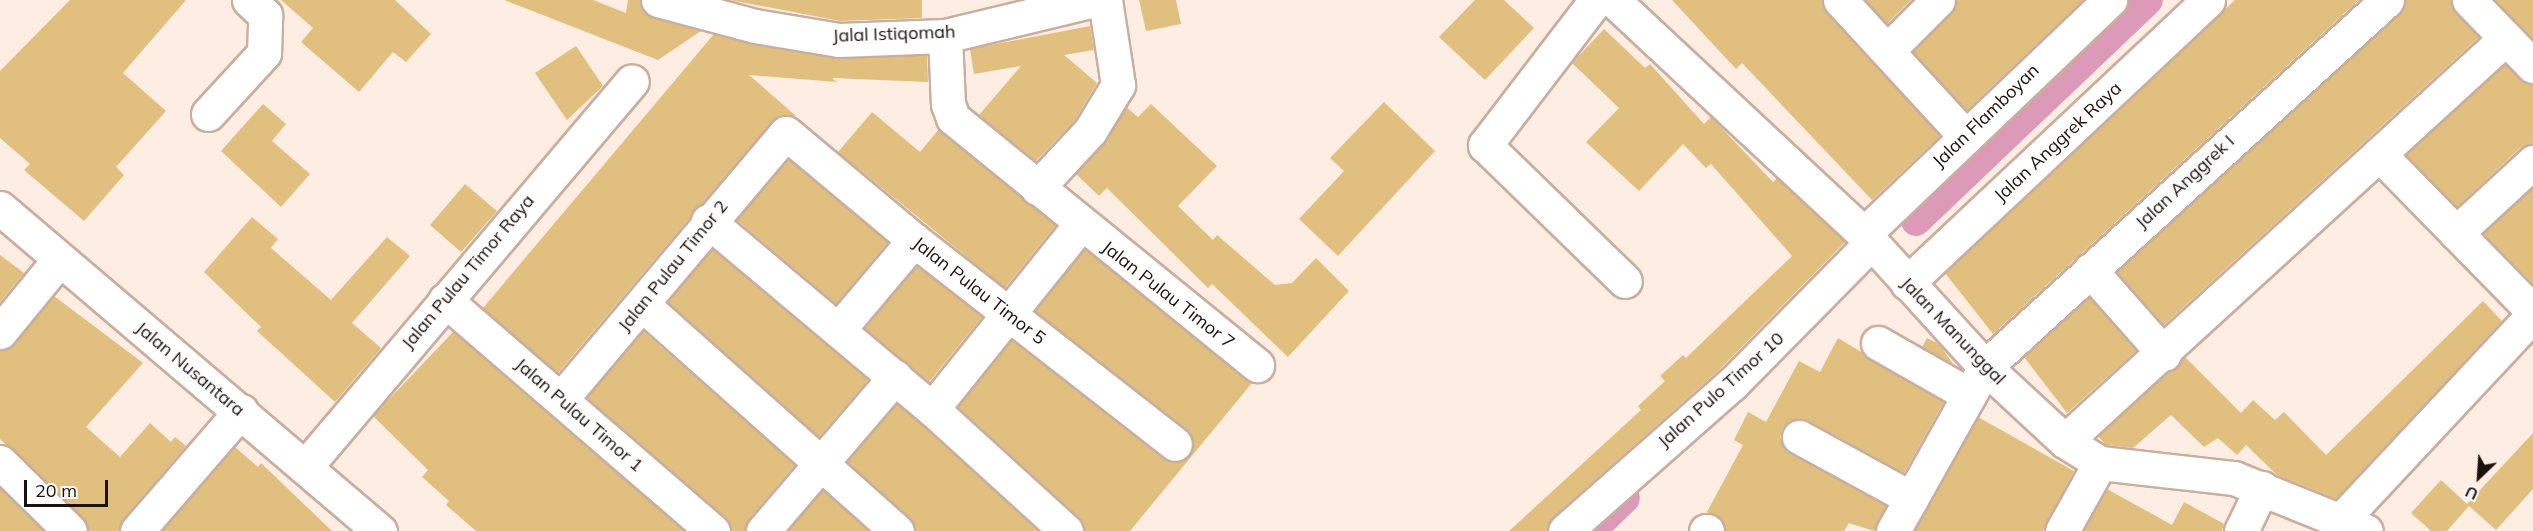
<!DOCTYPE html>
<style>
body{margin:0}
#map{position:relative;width:2533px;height:531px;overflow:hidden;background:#feede3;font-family:Mulish,sans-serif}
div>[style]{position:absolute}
.canal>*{height:30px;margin:-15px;padding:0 15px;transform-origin:15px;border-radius:15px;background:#dc99b8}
.building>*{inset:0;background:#e0bf7f}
.roads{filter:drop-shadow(2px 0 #c9ae9e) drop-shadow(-2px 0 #c9ae9e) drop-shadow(0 2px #c9ae9e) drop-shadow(0 -2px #c9ae9e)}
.minor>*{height:33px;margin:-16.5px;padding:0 16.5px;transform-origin:16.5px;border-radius:16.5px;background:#fff}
.tertiary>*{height:33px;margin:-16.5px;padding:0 16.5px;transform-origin:16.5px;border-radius:16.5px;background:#fff}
span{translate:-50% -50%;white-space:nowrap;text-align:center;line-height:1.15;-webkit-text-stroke:6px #fefefe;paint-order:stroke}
.street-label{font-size:18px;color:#1b120c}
.north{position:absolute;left:2449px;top:447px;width:60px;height:60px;-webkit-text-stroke:4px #fefefe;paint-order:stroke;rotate:205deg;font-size:16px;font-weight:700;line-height:24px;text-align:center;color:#1b120c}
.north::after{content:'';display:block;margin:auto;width:21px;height:27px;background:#1b120c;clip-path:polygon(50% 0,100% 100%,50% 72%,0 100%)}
.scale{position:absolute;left:24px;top:480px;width:84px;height:27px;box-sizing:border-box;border:3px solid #1b120c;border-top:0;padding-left:8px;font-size:18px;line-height:21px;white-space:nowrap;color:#1b120c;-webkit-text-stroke:4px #fefefe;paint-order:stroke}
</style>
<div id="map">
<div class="canal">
<div style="left:1916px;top:221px;width:320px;rotate:-43.6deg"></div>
<div style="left:1591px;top:531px;width:47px;rotate:-44.1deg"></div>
</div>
<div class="building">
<div style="clip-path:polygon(70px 0,186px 0,123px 73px,166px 111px,116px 167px,124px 175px,84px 221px,24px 170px,30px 164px,0 138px,0 71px)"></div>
<div style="clip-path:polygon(281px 0,395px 0,431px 34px,406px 62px,393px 52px,359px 92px,301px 42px,313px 28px)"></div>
<div style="clip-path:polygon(504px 0,593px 0,626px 13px,628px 0,640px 0,644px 13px,653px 18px,701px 31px,658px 60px)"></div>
<div style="clip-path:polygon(730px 0,922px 0,922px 18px,840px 21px)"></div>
<div style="clip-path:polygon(1139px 0,1176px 0,1181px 24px,1146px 31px)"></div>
<div style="clip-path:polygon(1475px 0,1504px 0,1534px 28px,1485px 80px,1439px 37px)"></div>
<div style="clip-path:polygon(1672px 0,1822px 0,1826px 13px,1940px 136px,1872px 200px,1742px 63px,1736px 69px)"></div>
<div style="clip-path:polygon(1865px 0,1911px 0,1887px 24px)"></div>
<div style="clip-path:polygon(1956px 0,2083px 0,1967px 110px,1913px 52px,1951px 13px)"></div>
<div style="clip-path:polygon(2235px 0,2359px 0,1993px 334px,1945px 273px)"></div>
<div style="clip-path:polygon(2405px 0,2451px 0,2455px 13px,2479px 37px,2164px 325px,2117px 272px,2400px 14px)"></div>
<div style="clip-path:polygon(2495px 0,2533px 0,2533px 39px,2519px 25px)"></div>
<div style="clip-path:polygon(1090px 26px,1094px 50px,1064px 55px,1097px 83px,1075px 120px,1036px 161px,979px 115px,1021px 66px,974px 74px,970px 49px)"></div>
<div style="clip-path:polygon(1604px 29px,1645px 68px,1650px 64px,1704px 124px,1711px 117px,1773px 182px,1777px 178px,1845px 242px,1719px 370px,1553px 517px,1547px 531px,1509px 531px,1641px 410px,1638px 406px,1665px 381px,1660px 376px,1683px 355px,1686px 358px,1792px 256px,1711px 164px,1706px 168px,1683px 144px,1639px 191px,1586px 142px,1619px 108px,1572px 63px)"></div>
<div style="clip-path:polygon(714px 34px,836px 58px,927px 55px,928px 82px,832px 78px,837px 82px,749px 75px,796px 116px,780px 115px,772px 121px,558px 373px,483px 308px)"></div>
<div style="clip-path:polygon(576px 46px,603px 86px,567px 120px,535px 73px)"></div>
<div style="clip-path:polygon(2505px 64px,2520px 79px,2533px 84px,2533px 144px,2520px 148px,2457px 207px,2406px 155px)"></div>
<div style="clip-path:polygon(1384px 102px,1435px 151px,1338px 256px,1299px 219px,1344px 171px,1330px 158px)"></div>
<div style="clip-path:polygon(263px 104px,286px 124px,272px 141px,310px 174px,281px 207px,221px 151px)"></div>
<div style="clip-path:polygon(1151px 104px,1217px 166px,1178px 206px,1213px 240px,1217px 235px,1275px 285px,1292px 283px,1316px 258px,1349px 291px,1288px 357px,1212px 284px,1208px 288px,1107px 188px,1099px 196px,1076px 174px,1104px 144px,1126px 107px,1138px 117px)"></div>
<div style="clip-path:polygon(872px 112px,920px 152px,939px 129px,1056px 225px,1005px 288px,838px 152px)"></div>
<div style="clip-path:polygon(788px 159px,888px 242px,836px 304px,737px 220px)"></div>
<div style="clip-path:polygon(465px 184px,497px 211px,461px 252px,430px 225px)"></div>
<div style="clip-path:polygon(2533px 188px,2533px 284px,2483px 233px)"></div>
<div style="clip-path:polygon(252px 217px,278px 239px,271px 248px,331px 300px,387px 237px,410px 256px,352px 323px,381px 348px,335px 402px,257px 331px,261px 327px,204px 272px)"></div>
<div style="clip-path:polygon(712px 249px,868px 380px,819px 437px,668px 302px)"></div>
<div style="clip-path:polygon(1085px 249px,1252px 383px,1130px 531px,1084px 531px,1079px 517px,958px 407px,1012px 340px,1163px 459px,1173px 463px,1189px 456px,1194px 446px,1187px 429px,1035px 311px)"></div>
<div style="clip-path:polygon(0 255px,24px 273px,0 302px)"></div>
<div style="clip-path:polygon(917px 266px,982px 317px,929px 382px,864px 328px)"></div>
<div style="clip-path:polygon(54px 296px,143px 363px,86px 427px,120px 457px,150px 423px,171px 442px,175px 437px,186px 446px,123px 519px,119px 531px,88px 531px,83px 518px,0 439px,0 350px,15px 344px)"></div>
<div style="clip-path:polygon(2089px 297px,2136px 351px,2067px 413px,2024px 357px)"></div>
<div style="clip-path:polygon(2483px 301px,2502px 321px,2336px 499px,2277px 475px,2246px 445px,2237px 455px,2218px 438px,2204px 447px,2171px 415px,2133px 448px,2106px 445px,2098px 436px,2185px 357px,2241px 413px,2253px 400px,2275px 420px,2284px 412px,2326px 455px)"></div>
<div style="clip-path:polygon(643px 331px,795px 465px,749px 519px,745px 531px,731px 531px,725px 517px,587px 398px)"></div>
<div style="clip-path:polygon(453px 332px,684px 531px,476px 531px,446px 505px,449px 501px,422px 477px,428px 470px,373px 416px)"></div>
<div style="clip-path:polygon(1838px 338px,1944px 402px,1904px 473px,1807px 420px,1790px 421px,1782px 429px,1780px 438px,1790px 453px,1886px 506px,1874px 531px,1849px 523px,1844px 531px,1726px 531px,1723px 521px,1707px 512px,1743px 445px,1734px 440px,1748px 412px,1766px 422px,1799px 361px,1820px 372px)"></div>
<div style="clip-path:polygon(1927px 338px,1939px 344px,1953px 364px,1922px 347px)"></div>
<div style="clip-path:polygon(897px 404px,920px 423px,1038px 531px,915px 531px,909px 517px,847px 462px)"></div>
<div style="clip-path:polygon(1978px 417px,2074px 471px,2043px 531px,1914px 531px)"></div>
<div style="clip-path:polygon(2533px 433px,2533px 489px,2496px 530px,2469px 506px,2447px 531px,2431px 531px,2411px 513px,2441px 480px,2467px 504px)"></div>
<div style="clip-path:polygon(235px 447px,258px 467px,261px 463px,332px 531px,162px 531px)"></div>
<div style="clip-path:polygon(0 488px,43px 531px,0 531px)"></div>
<div style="clip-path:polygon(2107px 489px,2172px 525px,2184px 502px,2224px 524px,2222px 531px,2083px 531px)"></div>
<div style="clip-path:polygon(823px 490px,869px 531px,788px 531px)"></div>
</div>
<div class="roads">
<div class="minor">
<div style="left:658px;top:0;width:100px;rotate:15deg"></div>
<div style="left:755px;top:26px;width:85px;rotate:9.5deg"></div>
<div style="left:839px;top:40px;width:106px;rotate:-2.2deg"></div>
<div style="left:945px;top:36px;width:154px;rotate:-13.5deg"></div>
<div style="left:1596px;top:0;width:183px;rotate:127.4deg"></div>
<div style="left:1485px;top:145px;width:195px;rotate:44.2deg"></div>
<div style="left:1613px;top:0;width:343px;rotate:43deg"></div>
<div style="left:1864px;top:234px;width:180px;rotate:47.7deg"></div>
<div style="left:1985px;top:367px;width:109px;rotate:42.8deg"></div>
<div style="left:2065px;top:441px;width:41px;rotate:32.2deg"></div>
<div style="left:2100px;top:463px;width:135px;rotate:6.4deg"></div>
<div style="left:2234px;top:478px;width:142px;rotate:21.9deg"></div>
<div style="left:1840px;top:0;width:183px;rotate:47.4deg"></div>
<div style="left:2469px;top:0;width:92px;rotate:45.9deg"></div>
<div style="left:945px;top:36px;width:68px;rotate:87.5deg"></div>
<div style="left:948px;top:104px;width:15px;rotate:70deg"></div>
<div style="left:953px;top:118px;width:392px;rotate:39.1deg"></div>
<div style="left:1887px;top:51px;width:72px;rotate:-45deg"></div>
<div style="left:208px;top:114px;width:83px;rotate:-47.4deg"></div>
<div style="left:264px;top:53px;width:38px;rotate:-88deg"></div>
<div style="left:265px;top:15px;width:22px;rotate:-137deg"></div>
<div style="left:2379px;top:154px;width:220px;rotate:45.6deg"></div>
<div style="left:1037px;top:188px;width:78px;rotate:-47.1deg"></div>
<div style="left:1090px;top:131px;width:54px;rotate:-58.7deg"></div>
<div style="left:1118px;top:85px;width:86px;rotate:-98.7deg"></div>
<div style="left:708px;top:221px;width:292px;rotate:40deg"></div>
<div style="left:932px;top:409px;width:181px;rotate:42.3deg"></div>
<div style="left:2456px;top:233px;width:105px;rotate:-42.7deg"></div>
<div style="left:1864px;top:234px;width:340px;rotate:-43.6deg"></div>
<div style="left:2090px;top:270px;width:112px;rotate:48.6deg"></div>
<div style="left:1907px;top:283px;width:413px;rotate:-43.2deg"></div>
<div style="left:445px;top:300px;width:354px;rotate:40.8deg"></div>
<div style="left:643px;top:305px;width:340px;rotate:41.7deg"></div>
<div style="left:838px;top:330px;width:118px;rotate:-49.8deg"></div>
<div style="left:0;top:332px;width:93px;rotate:-50.7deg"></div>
<div style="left:1878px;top:343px;width:105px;rotate:29.7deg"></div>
<div style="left:561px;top:399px;width:348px;rotate:-49.8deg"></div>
<div style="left:786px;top:133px;width:167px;rotate:39.9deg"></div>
<div style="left:914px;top:240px;width:331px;rotate:38deg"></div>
<div style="left:932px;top:409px;width:236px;rotate:-51.2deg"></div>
<div style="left:1799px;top:437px;width:128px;rotate:28.6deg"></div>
<div style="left:2065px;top:441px;width:597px;rotate:-42.42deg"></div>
<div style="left:0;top:462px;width:98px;rotate:44.6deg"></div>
<div style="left:306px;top:466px;width:504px;rotate:-49.74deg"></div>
<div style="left:2343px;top:518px;width:278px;rotate:-46.9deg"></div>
<div style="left:137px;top:531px;width:159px;rotate:-49.1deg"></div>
<div style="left:763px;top:531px;width:203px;rotate:-49.4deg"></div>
<div style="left:1565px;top:531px;width:222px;rotate:-41.4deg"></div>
<div style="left:1732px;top:384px;width:198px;rotate:-45.4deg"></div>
<div style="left:1706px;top:531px;width:1px"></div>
<div style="left:1893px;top:531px;width:188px;rotate:-60.7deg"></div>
<div style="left:1985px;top:367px;width:544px;rotate:-42.39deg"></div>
<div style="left:2062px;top:531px;width:78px;rotate:-60.8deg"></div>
<div style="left:2241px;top:531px;width:48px;rotate:-64deg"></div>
</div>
<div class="tertiary">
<div style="left:0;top:208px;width:499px;rotate:40.4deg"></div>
</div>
</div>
<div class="street-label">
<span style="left:894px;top:34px;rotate:-2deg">Jalal Istiqomah</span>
<span style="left:1986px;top:116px;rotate:-44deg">Jalan Flamboyan</span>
<span style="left:2058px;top:142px;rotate:-43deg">Jalan Anggrek Raya</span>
<span style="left:2185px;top:182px;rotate:-43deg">Jalan Anggrek I</span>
<span style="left:673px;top:266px;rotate:-51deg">Jalan Pulau Timor 2</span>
<span style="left:468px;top:272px;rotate:-50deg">Jalan Pulau Timor Raya</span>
<span style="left:979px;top:291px;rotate:38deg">Jalan Pulau Timor 5</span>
<span style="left:1168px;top:295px;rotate:38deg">Jalan Pulau Timor 7</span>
<span style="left:1953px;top:331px;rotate:46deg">Jalan Manunggal</span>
<span style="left:190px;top:369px;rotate:40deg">Jalan Nusantara</span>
<span style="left:1721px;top:390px;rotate:-42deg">Jalan Pulo Timor 10</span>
<span style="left:579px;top:415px;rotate:41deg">Jalan Pulau Timor 1</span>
</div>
<div class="north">U</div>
<div class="scale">20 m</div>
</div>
